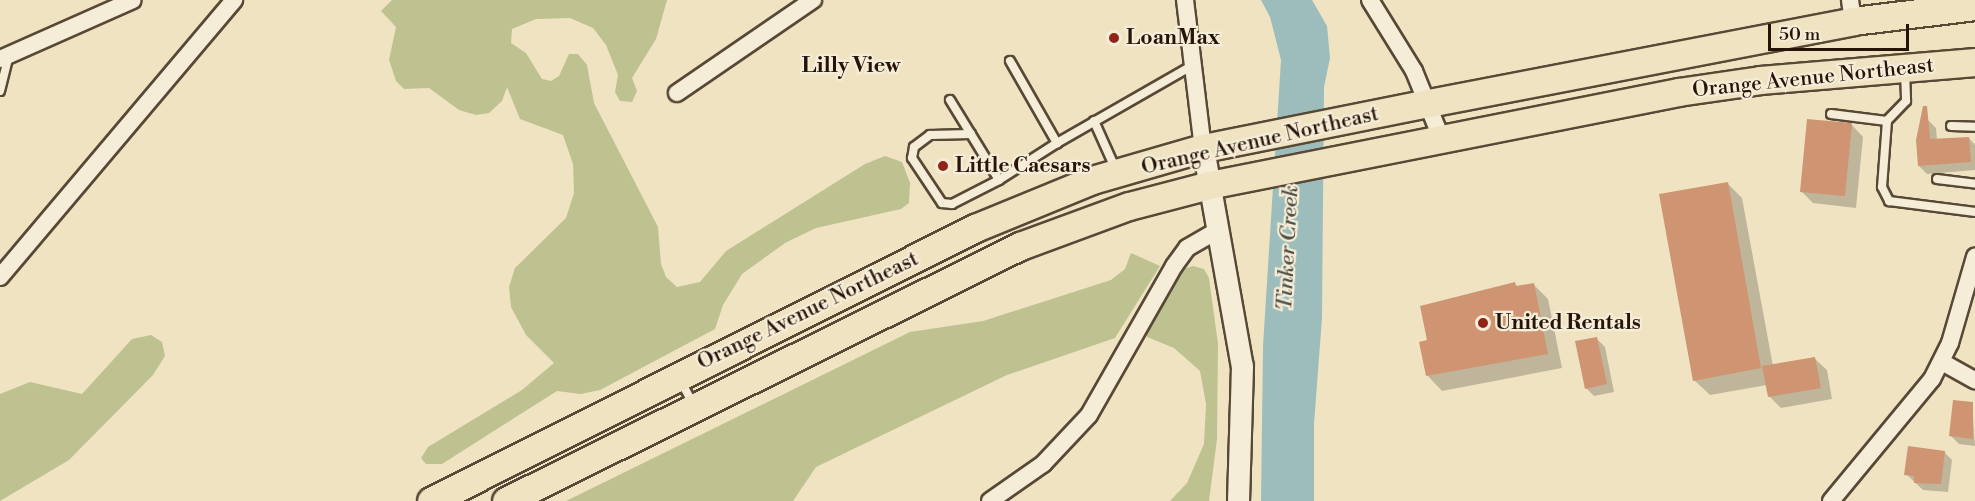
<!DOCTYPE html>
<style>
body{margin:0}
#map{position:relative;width:1975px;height:501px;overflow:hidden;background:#efe3c2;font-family:"Libre Bodoni",serif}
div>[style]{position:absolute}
.green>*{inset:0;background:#bec290}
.water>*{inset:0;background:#9cbdbb}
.shadow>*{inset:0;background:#0003}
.building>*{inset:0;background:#cf9471}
.roads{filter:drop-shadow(2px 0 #584836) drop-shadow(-2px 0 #584836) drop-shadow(0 2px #584836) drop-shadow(0 -2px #584836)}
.service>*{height:8px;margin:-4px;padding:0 4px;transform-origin:4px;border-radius:4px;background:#f5edd7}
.minor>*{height:16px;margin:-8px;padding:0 8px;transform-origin:8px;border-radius:8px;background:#f5edd7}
.tertiary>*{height:21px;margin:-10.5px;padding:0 10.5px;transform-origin:10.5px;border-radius:10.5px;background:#f5edd7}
.trunk>*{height:27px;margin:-13.5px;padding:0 13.5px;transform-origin:13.5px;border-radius:13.5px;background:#efe3c2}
.dots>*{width:16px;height:16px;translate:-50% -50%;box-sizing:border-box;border:3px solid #f5edd7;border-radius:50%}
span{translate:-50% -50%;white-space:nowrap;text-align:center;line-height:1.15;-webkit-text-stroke:4.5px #f5edd7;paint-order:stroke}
.poi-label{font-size:21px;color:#261408;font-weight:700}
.left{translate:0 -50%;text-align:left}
.street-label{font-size:21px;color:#261408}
.neighbourhood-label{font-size:22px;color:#261408;font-weight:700}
.water-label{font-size:22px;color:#4f4f47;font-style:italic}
.scale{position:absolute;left:1768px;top:24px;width:141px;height:27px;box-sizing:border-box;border:3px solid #261408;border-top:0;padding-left:8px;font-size:18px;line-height:21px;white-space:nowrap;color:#261408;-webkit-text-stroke:4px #f5edd7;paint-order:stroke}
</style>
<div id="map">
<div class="green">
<div style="clip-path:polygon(392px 0,667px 0,656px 39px,632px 78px,637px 91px,632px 102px,620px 101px,615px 92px,618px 75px,606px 45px,593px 28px,570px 18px,536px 19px,512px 29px,511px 43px,526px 53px,542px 79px,551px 81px,559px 76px,569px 54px,578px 54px,587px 65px,594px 103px,658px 227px,661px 264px,666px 277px,677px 287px,700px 282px,726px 251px,865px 164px,885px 156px,902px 162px,910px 183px,909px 203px,901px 209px,816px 228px,785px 243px,742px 274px,723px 305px,715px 329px,600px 390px,581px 394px,557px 391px,442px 464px,426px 464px,421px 458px,428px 447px,522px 390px,554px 363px,526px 335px,511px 307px,509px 287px,515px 268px,566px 218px,574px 193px,573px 164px,563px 135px,520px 119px,507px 87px,502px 101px,489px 113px,476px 115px,459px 110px,429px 88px,404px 89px,396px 81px,389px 60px,396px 27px,381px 11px)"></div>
<div style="clip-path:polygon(1131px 253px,1160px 266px,1115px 338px,1007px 375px,816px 467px,793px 501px,566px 501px,910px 332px,983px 321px,1111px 280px,1125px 269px)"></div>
<div style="clip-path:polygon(1193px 266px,1204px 269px,1209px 278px,1218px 344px,1217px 439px,1209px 501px,1170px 501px,1187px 483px,1204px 444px,1206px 404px,1200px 371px,1174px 348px,1147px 337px,1147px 328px,1172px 282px,1183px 269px)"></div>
<div style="clip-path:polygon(151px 335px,162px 342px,165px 356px,153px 375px,69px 460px,0 501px,0 394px,30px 382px,82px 394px,132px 339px)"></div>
</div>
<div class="water">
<div style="clip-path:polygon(1261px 0,1312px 0,1327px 26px,1330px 58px,1324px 87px,1322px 318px,1314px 424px,1314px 501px,1261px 501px,1263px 346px,1281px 60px,1270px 17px)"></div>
</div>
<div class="shadow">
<div style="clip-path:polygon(1928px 120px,1936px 128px,1937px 140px,1969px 138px,1975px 145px,1975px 170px,1927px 174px,1919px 166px)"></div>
<div style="clip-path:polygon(1852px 125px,1863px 137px,1856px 208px,1813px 203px,1801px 191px)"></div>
<div style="clip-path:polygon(1727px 183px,1742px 198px,1773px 366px,1815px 359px,1827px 370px,1832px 399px,1781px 408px,1769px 396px,1767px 385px,1710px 395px,1694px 380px)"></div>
<div style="clip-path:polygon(1515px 284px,1518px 287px,1533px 284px,1548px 299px,1562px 368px,1442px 391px,1427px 375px,1429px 341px)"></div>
<div style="clip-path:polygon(1597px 339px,1605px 347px,1614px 392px,1594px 396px,1586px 388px)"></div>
<div style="clip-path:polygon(1972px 404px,1975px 446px,1959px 444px,1951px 436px)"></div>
<div style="clip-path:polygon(1944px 452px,1952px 460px,1948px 492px,1923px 490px,1906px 474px)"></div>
</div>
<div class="building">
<div style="clip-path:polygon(1923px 106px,1927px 106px,1930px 139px,1969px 137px,1971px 162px,1918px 166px,1916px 140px)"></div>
<div style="clip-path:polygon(1807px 119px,1852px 123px,1845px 196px,1800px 192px)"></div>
<div style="clip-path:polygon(1728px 182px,1761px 368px,1693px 381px,1659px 194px)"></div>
<div style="clip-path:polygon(1515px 282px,1516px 286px,1534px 283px,1548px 354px,1426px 376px,1419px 342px,1427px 340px,1420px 306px)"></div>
<div style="clip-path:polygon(1597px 337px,1607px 384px,1585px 389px,1575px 341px)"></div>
<div style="clip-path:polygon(1815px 357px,1821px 388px,1768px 397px,1762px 366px)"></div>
<div style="clip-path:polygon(1953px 400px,1973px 402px,1973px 439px,1949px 436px)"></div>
<div style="clip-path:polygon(1908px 446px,1945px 451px,1941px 484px,1914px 483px,1914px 476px,1904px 475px)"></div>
</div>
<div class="roads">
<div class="service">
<div style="left:1010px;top:61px;width:95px;rotate:60.2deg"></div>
<div style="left:1057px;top:143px;width:157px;rotate:-29.8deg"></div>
<div style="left:1905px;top:70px;width:31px;rotate:88deg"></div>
<div style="left:1906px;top:101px;width:28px;rotate:134deg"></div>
<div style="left:1887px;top:121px;width:66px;rotate:94.3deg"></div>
<div style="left:1882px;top:187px;width:16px;rotate:63deg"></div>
<div style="left:1889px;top:201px;width:87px;rotate:7.3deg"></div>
<div style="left:0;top:91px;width:38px;rotate:-76deg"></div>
<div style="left:950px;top:100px;width:94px;rotate:58.5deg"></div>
<div style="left:1831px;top:114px;width:56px;rotate:7.1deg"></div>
<div style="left:1094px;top:121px;width:54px;rotate:65.8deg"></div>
<div style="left:1951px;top:126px;width:24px;rotate:2deg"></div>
<div style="left:971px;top:134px;width:41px;rotate:178.6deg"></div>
<div style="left:930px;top:135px;width:20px;rotate:143deg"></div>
<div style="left:914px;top:147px;width:11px;rotate:100deg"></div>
<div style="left:912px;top:158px;width:54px;rotate:56.3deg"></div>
<div style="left:942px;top:203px;width:10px;rotate:6deg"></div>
<div style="left:952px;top:204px;width:53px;rotate:-27.1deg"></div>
<div style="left:999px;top:180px;width:69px;rotate:-32.5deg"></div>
<div style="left:1937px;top:179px;width:38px;rotate:7deg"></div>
<div style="left:680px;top:380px;width:29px;rotate:61deg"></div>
</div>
<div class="minor">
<div style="left:1185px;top:0;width:149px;rotate:83.1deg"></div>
<div style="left:1370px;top:0;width:84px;rotate:58.2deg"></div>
<div style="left:1414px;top:71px;width:74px;rotate:67.9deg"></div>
<div style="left:1850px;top:0;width:21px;rotate:82deg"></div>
<div style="left:0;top:59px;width:145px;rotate:-23.9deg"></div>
<div style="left:677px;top:93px;width:165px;rotate:-34.4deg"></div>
<div style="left:0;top:277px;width:363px;rotate:-49.8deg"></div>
<div style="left:1942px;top:362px;width:38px;rotate:29deg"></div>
<div style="left:990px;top:501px;width:65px;rotate:-34.9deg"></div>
<div style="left:1043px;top:464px;width:67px;rotate:-46.8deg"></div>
<div style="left:1089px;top:415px;width:172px;rotate:-60.3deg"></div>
<div style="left:1174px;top:266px;width:22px;rotate:-54deg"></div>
<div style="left:1187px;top:248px;width:34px;rotate:-30deg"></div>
<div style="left:1831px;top:501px;width:158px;rotate:-50.4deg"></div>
<div style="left:1932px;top:379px;width:40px;rotate:-63.4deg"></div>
<div style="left:1950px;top:343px;width:90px;rotate:-73.8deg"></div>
</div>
<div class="tertiary">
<div style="left:1203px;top:148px;width:221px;rotate:79.9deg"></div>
<div style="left:1242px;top:366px;width:135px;rotate:91.7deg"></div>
</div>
<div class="trunk">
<div style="left:431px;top:501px;width:609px;rotate:-26.65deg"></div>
<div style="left:975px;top:228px;width:126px;rotate:-22.3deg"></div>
<div style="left:1092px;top:180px;width:116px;rotate:-16.1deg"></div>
<div style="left:1203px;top:148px;width:230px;rotate:-11.3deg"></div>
<div style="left:1429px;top:103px;width:432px;rotate:-10.9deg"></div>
<div style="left:1853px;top:21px;width:123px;rotate:-7deg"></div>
<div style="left:506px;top:501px;width:574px;rotate:-26.39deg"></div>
<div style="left:1020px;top:246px;width:116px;rotate:-20.2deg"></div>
<div style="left:1129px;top:206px;width:83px;rotate:-14.7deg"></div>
<div style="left:1209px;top:185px;width:478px;rotate:-11.2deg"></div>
<div style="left:1678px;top:92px;width:83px;rotate:-8.3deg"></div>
<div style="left:1760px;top:80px;width:216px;rotate:-4.8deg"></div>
</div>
</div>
<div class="dots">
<div style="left:1114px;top:38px;background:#8f2418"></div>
<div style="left:943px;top:166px;background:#8f2418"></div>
<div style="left:1483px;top:323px;background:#8f2418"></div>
</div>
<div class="poi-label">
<span class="left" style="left:1126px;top:38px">LoanMax</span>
<span class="left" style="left:955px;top:166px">Little Caesars</span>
<span class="left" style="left:1495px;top:323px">United Rentals</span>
</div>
<div class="street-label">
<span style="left:1813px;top:78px;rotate:-6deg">Orange Avenue Northeast</span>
<span style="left:1260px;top:141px;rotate:-13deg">Orange Avenue Northeast</span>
<span style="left:808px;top:311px;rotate:-26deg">Orange Avenue Northeast</span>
</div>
<div class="neighbourhood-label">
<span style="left:851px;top:66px">Lilly View</span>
</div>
<div class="water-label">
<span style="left:1288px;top:248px;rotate:-87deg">Tinker Creek</span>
</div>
<div class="scale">50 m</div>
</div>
